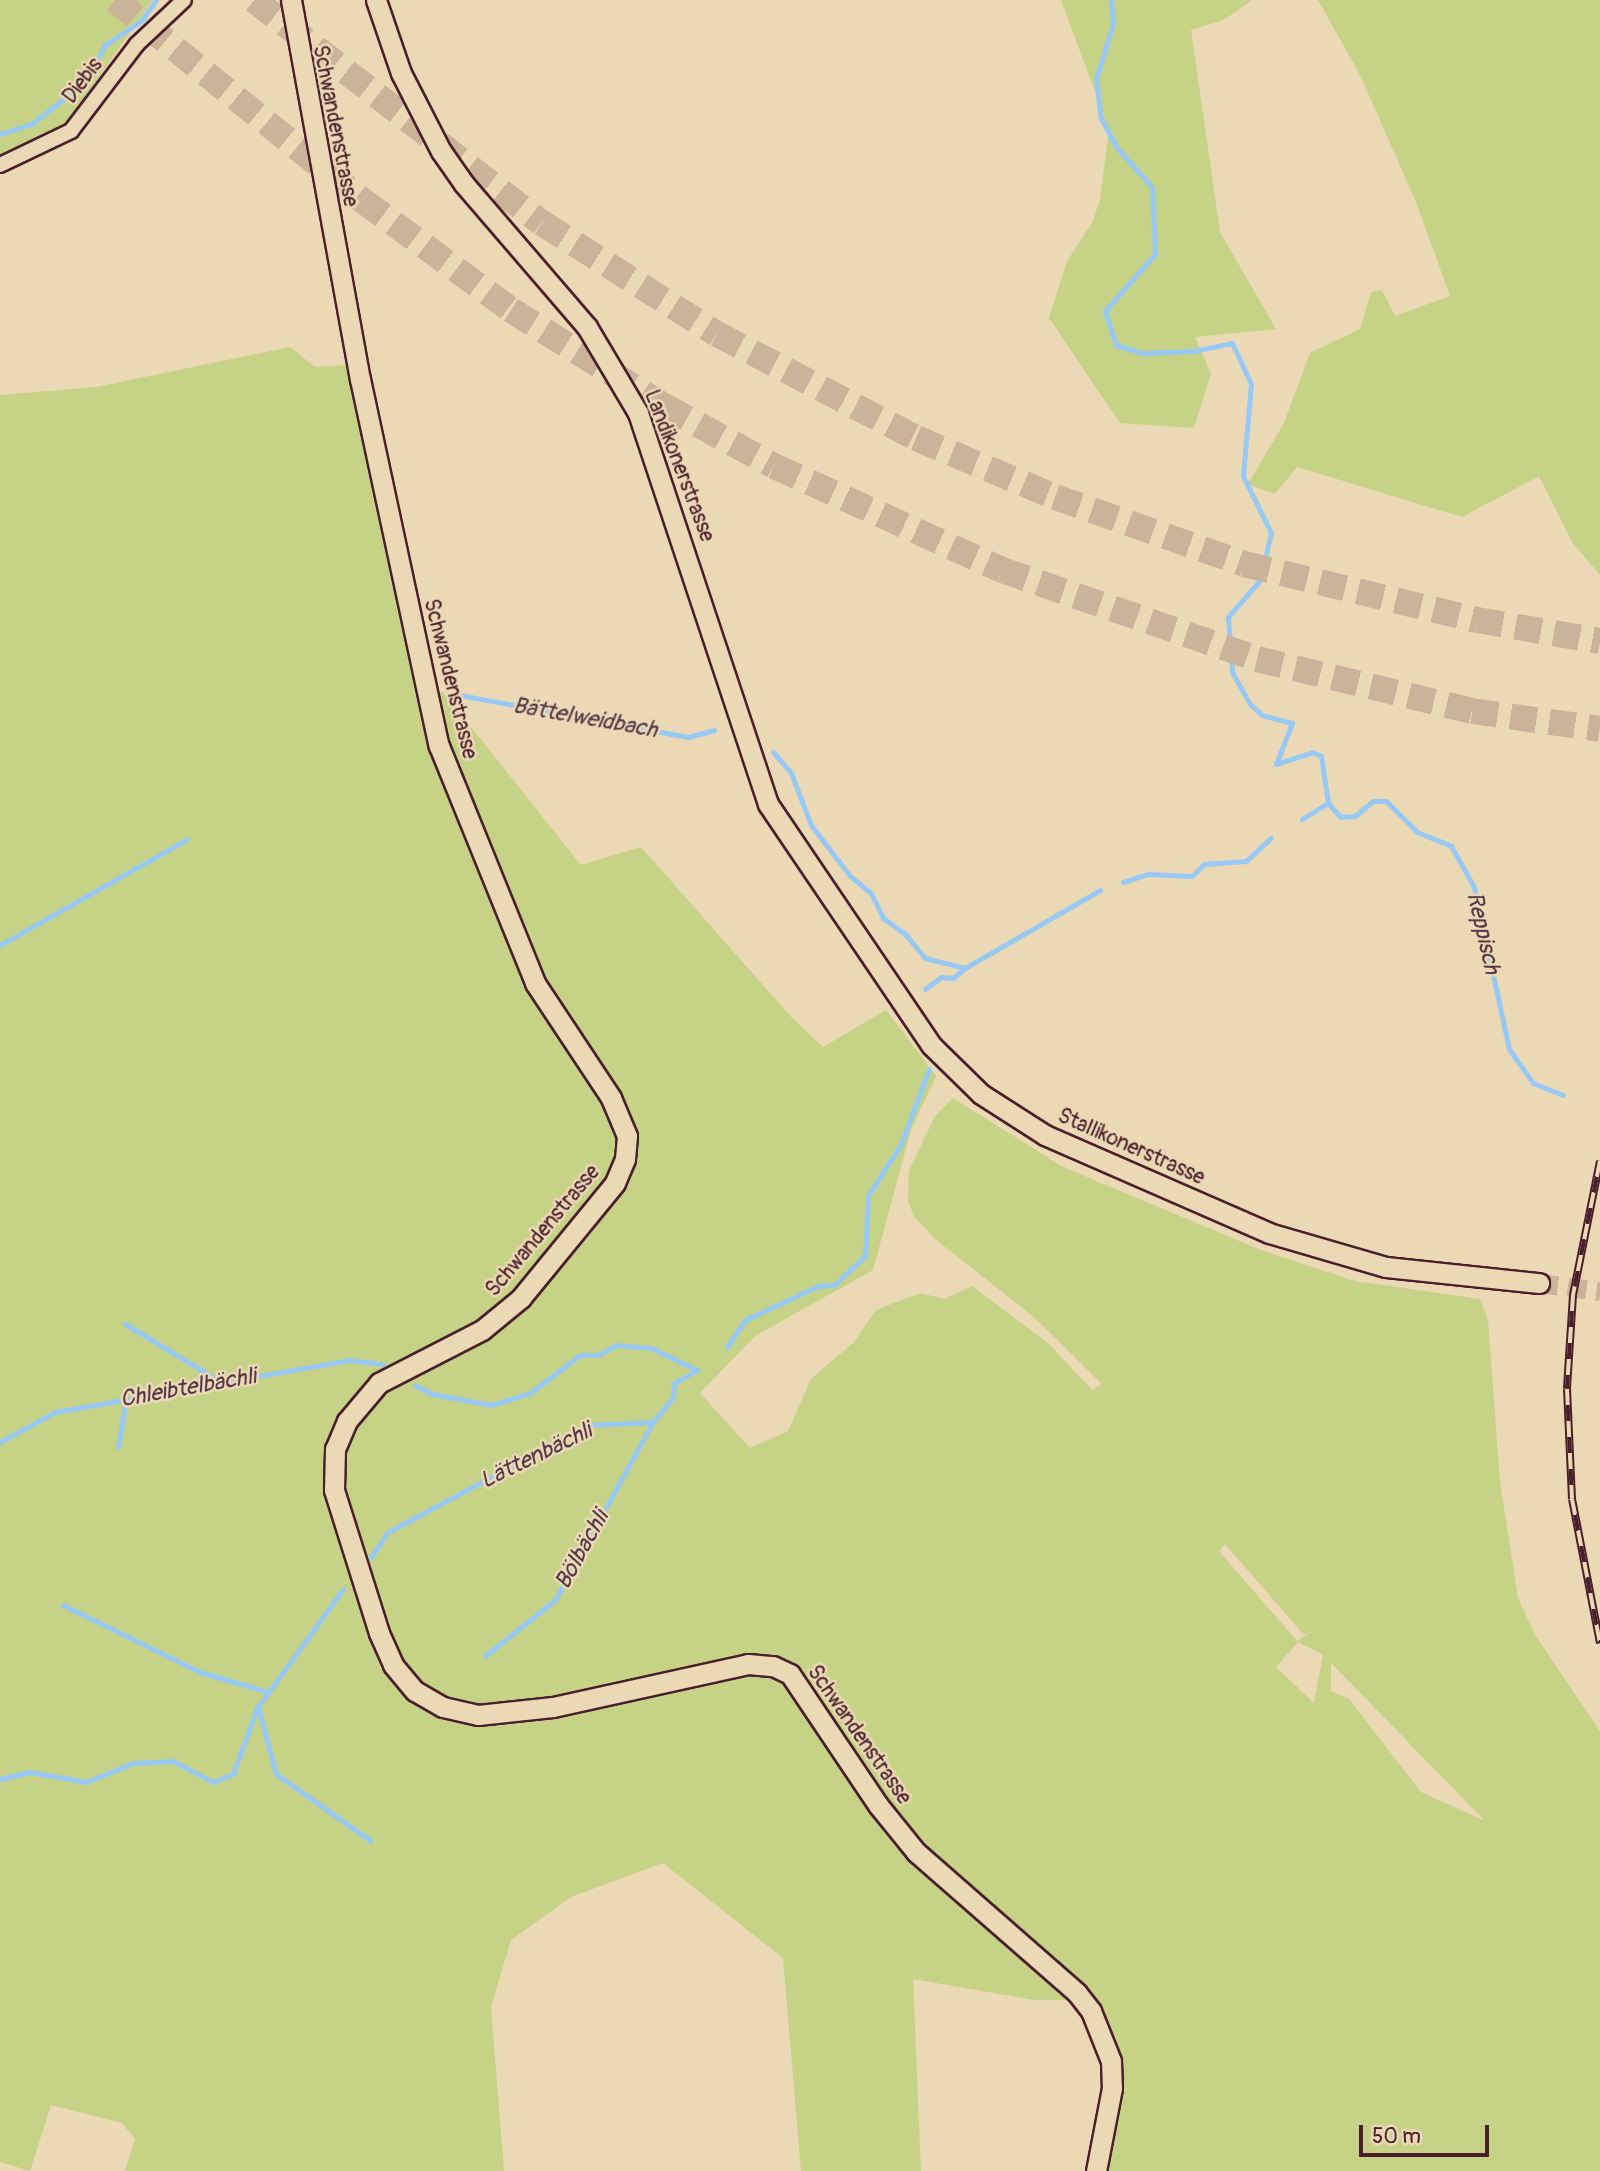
<!DOCTYPE html>
<meta charset="utf-8">
<style>
body{margin:0}
#map{position:relative;width:1600px;height:2171px;overflow:hidden;background:#ebd8b5;font-family:Pangolin,sans-serif}
div>[style]{position:absolute}
.green>*{inset:0;background:#c6d286}
.stream>*{height:5px;margin:-2.5px;padding:0 2.5px;transform-origin:2.5px;border-radius:2.5px;background:#98c9f4}
.secondary-tunnel>*{height:19px;margin-top:-9.5px;transform-origin:0;background:repeating-linear-gradient(90deg,#cbb399 0 19px,transparent 0 29px)}
.highway-tunnel>*{height:26px;margin-top:-13px;transform-origin:0;background:repeating-linear-gradient(90deg,#cbb399 0 26px,transparent 0 39px)}
.roads{filter:drop-shadow(2px 0 #4a1f2b) drop-shadow(-2px 0 #4a1f2b) drop-shadow(0 2px #4a1f2b) drop-shadow(0 -2px #4a1f2b)}
.street>*{height:14px;margin:-7px;padding:0 7px;transform-origin:7px;border-radius:7px;background:#ebd8b5}
.secondary>*{height:19px;margin:-9.5px;padding:0 9.5px;transform-origin:9.5px;border-radius:9.5px;background:#ebd8b5}
.rail>*{height:8px;margin-top:-4px;transform-origin:0;background:repeating-linear-gradient(90deg,#ebd8b5 0 16px,#4a1f2b 0 32px);box-sizing:border-box;border-block:2px solid #4a1f2b}
span{translate:-50% -50%;white-space:nowrap;text-align:center;line-height:1.15;-webkit-text-stroke:5px #ebd8b5;paint-order:stroke}
.street-label{font-size:21px;color:#4a1f2b}
.water-label{font-size:23px;color:#563849;font-style:italic}
.scale{position:absolute;left:1359px;top:2125px;width:130px;height:32px;box-sizing:border-box;border:4px solid #4a1f2b;border-top:0;padding-left:9px;font-size:21px;line-height:24px;white-space:nowrap;color:#4a1f2b;-webkit-text-stroke:5px #ebd8b5;paint-order:stroke}
</style>
<div id="map">
<div class="green">
<div style="clip-path:polygon(0 0,153px 0,58px 135px,0 158px)"></div>
<div style="clip-path:polygon(1061px 0,1252px 0,1224px 20px,1191px 30px,1220px 232px,1276px 329px,1195px 337px,1211px 374px,1194px 428px,1120px 423px,1049px 318px,1067px 261px,1092px 223px,1100px 200px,1109px 129px)"></div>
<div style="clip-path:polygon(1318px 0,1600px 0,1600px 575px,1572px 542px,1539px 476px,1462px 517px,1297px 467px,1275px 494px,1248px 484px,1284px 423px,1310px 353px,1360px 329px,1371px 292px,1382px 290px,1395px 316px,1450px 296px,1416px 202px,1360px 75px)"></div>
<div style="clip-path:polygon(evenodd,290px 347px,315px 367px,349px 365px,420px 696px,443px 692px,581px 865px,641px 847px,792px 1018px,823px 1047px,886px 1010px,936px 1076px,911px 1130px,873px 1270px,755px 1336px,700px 1393px,750px 1448px,788px 1431px,811px 1379px,853px 1343px,876px 1310px,920px 1293px,945px 1299px,972px 1286px,1048px 1343px,1092px 1390px,1102px 1384px,1034px 1317px,935px 1239px,914px 1216px,908px 1201px,909px 1171px,935px 1116px,953px 1098px,1063px 1167px,1261px 1250px,1355px 1281px,1480px 1299px,1488px 1320px,1500px 1482px,1518px 1598px,1535px 1635px,1600px 1731px,1600px 2171px,1105px 2171px,1120px 2073px,1116px 2040px,1094px 2000px,1034px 2000px,913px 1979px,921px 2171px,801px 2171px,783px 1958px,663px 1863px,571px 1897px,511px 1940px,491px 2007px,504px 2171px,125px 2171px,135px 2139px,122px 2123px,51px 2105px,30px 2171px,0 2162px,0 395px,96px 387px,290px 347px,1225px 1544px,1304px 1635px,1311px 1632px,1297px 1641px,1219px 1551px,1225px 1544px,290px 347px,1298px 1642px,1323px 1655px,1314px 1703px,1276px 1667px,1298px 1642px,290px 347px,1331px 1663px,1483px 1819px,1483px 1820px,1421px 1792px,1349px 1699px,1331px 1691px,1331px 1663px)"></div>
</div>
<div class="stream">
<div style="left:1111px;top:0;width:24px;rotate:85deg"></div>
<div style="left:1113px;top:24px;width:58px;rotate:107.2deg"></div>
<div style="left:1096px;top:79px;width:39px;rotate:83deg"></div>
<div style="left:1101px;top:118px;width:34px;rotate:62deg"></div>
<div style="left:1117px;top:148px;width:52px;rotate:48.1deg"></div>
<div style="left:1152px;top:187px;width:67px;rotate:87.4deg"></div>
<div style="left:1155px;top:254px;width:76px;rotate:131.3deg"></div>
<div style="left:1105px;top:311px;width:36px;rotate:72deg"></div>
<div style="left:1116px;top:345px;width:27px;rotate:17deg"></div>
<div style="left:1142px;top:353px;width:52px;rotate:-2.2deg"></div>
<div style="left:1194px;top:351px;width:39px;rotate:-12deg"></div>
<div style="left:1232px;top:343px;width:45px;rotate:65.1deg"></div>
<div style="left:1251px;top:384px;width:92px;rotate:95deg"></div>
<div style="left:1243px;top:476px;width:64px;rotate:63.8deg"></div>
<div style="left:1271px;top:533px;width:48px;rotate:103.2deg"></div>
<div style="left:1260px;top:580px;width:49px;rotate:130.9deg"></div>
<div style="left:1228px;top:617px;width:55px;rotate:85.8deg"></div>
<div style="left:1232px;top:672px;width:35px;rotate:61deg"></div>
<div style="left:1249px;top:703px;width:18px;rotate:43deg"></div>
<div style="left:1262px;top:715px;width:31px;rotate:15deg"></div>
<div style="left:1292px;top:723px;width:44px;rotate:111.3deg"></div>
<div style="left:1276px;top:764px;width:38px;rotate:-18deg"></div>
<div style="left:1312px;top:752px;width:10px;rotate:24deg"></div>
<div style="left:1321px;top:756px;width:48px;rotate:81.5deg"></div>
<div style="left:1328px;top:803px;width:18px;rotate:49deg"></div>
<div style="left:1340px;top:817px;width:15px;rotate:-4deg"></div>
<div style="left:1355px;top:816px;width:23px;rotate:-40deg"></div>
<div style="left:1373px;top:801px;width:13px"></div>
<div style="left:1386px;top:801px;width:44px;rotate:45deg"></div>
<div style="left:1417px;top:832px;width:37px;rotate:22deg"></div>
<div style="left:1451px;top:846px;width:47px;rotate:60.7deg"></div>
<div style="left:1474px;top:887px;width:166px;rotate:77.8deg"></div>
<div style="left:1509px;top:1049px;width:42px;rotate:54.8deg"></div>
<div style="left:1533px;top:1083px;width:32px;rotate:22deg"></div>
<div style="left:0;top:134px;width:35px;rotate:-18deg"></div>
<div style="left:33px;top:123px;width:68px;rotate:-38.4deg"></div>
<div style="left:86px;top:81px;width:41px;rotate:-62.2deg"></div>
<div style="left:105px;top:45px;width:45px;rotate:-34deg"></div>
<div style="left:142px;top:20px;width:24px;rotate:-55deg"></div>
<div style="left:454px;top:694px;width:238px;rotate:10.4deg"></div>
<div style="left:688px;top:737px;width:27px;rotate:-15deg"></div>
<div style="left:773px;top:752px;width:28px;rotate:49deg"></div>
<div style="left:791px;top:773px;width:56px;rotate:69deg"></div>
<div style="left:811px;top:825px;width:64px;rotate:52.6deg"></div>
<div style="left:850px;top:876px;width:27px;rotate:39deg"></div>
<div style="left:871px;top:893px;width:28px;rotate:64deg"></div>
<div style="left:883px;top:918px;width:27px;rotate:36deg"></div>
<div style="left:905px;top:934px;width:31px;rotate:50deg"></div>
<div style="left:925px;top:958px;width:41px;rotate:14deg"></div>
<div style="left:965px;top:968px;width:156px;rotate:-30deg"></div>
<div style="left:1302px;top:819px;width:31px;rotate:-32deg"></div>
<div style="left:1123px;top:882px;width:26px;rotate:-18deg"></div>
<div style="left:1148px;top:874px;width:44px;rotate:2.6deg"></div>
<div style="left:1192px;top:876px;width:17px;rotate:-45deg"></div>
<div style="left:1204px;top:864px;width:42px;rotate:-4.1deg"></div>
<div style="left:1246px;top:861px;width:34px;rotate:-43deg"></div>
<div style="left:0;top:945px;width:215px;rotate:-29.5deg"></div>
<div style="left:925px;top:989px;width:20px;rotate:-37deg"></div>
<div style="left:941px;top:977px;width:12px;rotate:5deg"></div>
<div style="left:953px;top:978px;width:16px;rotate:-40deg"></div>
<div style="left:125px;top:1324px;width:112px;rotate:31.1deg"></div>
<div style="left:727px;top:1347px;width:32px;rotate:-56deg"></div>
<div style="left:745px;top:1320px;width:81px;rotate:-25deg"></div>
<div style="left:818px;top:1286px;width:16px;rotate:-4deg"></div>
<div style="left:834px;top:1285px;width:42px;rotate:-43.1deg"></div>
<div style="left:865px;top:1256px;width:60px;rotate:-87.1deg"></div>
<div style="left:868px;top:1196px;width:62px;rotate:-57.6deg"></div>
<div style="left:901px;top:1144px;width:80px;rotate:-69.5deg"></div>
<div style="left:415px;top:1385px;width:19px;rotate:28deg"></div>
<div style="left:432px;top:1394px;width:60px;rotate:10.6deg"></div>
<div style="left:491px;top:1405px;width:41px;rotate:-17.1deg"></div>
<div style="left:530px;top:1393px;width:63px;rotate:-37.2deg"></div>
<div style="left:580px;top:1355px;width:18px"></div>
<div style="left:598px;top:1355px;width:21px;rotate:-28deg"></div>
<div style="left:617px;top:1345px;width:34px;rotate:5deg"></div>
<div style="left:651px;top:1348px;width:51px;rotate:25.6deg"></div>
<div style="left:0;top:1442px;width:63px;rotate:-28.6deg"></div>
<div style="left:55px;top:1412px;width:299px;rotate:-10deg"></div>
<div style="left:349px;top:1360px;width:34px;rotate:7deg"></div>
<div style="left:118px;top:1447px;width:49px;rotate:-80.5deg"></div>
<div style="left:371px;top:1557px;width:30px;rotate:-56deg"></div>
<div style="left:388px;top:1532px;width:227px;rotate:-28.1deg"></div>
<div style="left:588px;top:1425px;width:65px;rotate:-2.6deg"></div>
<div style="left:653px;top:1422px;width:32px;rotate:-51deg"></div>
<div style="left:673px;top:1397px;width:14px;rotate:-86deg"></div>
<div style="left:674px;top:1383px;width:26px;rotate:-29deg"></div>
<div style="left:343px;top:1589px;width:145px;rotate:125.8deg"></div>
<div style="left:258px;top:1707px;width:69px;rotate:75deg"></div>
<div style="left:276px;top:1774px;width:116px;rotate:35.2deg"></div>
<div style="left:63px;top:1605px;width:153px;rotate:26.1deg"></div>
<div style="left:200px;top:1672px;width:71px;rotate:16.4deg"></div>
<div style="left:485px;top:1656px;width:90px;rotate:-38.7deg"></div>
<div style="left:555px;top:1600px;width:203px;rotate:-61.2deg"></div>
<div style="left:0;top:1779px;width:31px;rotate:-13deg"></div>
<div style="left:30px;top:1772px;width:57px;rotate:10.1deg"></div>
<div style="left:86px;top:1782px;width:51px;rotate:-22deg"></div>
<div style="left:133px;top:1763px;width:40px;rotate:-2.9deg"></div>
<div style="left:173px;top:1761px;width:45px;rotate:27.7deg"></div>
<div style="left:213px;top:1782px;width:22px;rotate:-22deg"></div>
<div style="left:233px;top:1774px;width:70px;rotate:-70deg"></div>
</div>
<div class="secondary-tunnel">
<div style="left:1539px;top:1283px;width:62px;rotate:7.5deg"></div>
</div>
<div class="highway-tunnel">
<div style="left:115px;top:0;width:318px;rotate:39deg"></div>
<div style="left:362px;top:200px;width:185px;rotate:36.4deg"></div>
<div style="left:511px;top:310px;width:181px;rotate:32.1deg"></div>
<div style="left:664px;top:406px;width:125px;rotate:28.6deg"></div>
<div style="left:774px;top:466px;width:251px;rotate:24.5deg"></div>
<div style="left:1002px;top:570px;width:270px;rotate:19.2deg"></div>
<div style="left:1257px;top:659px;width:221px;rotate:13.6deg"></div>
<div style="left:1472px;top:711px;width:129px;rotate:8deg"></div>
<div style="left:254px;top:0;width:364px;rotate:37.8deg"></div>
<div style="left:542px;top:223px;width:207px;rotate:32.4deg"></div>
<div style="left:717px;top:334px;width:225px;rotate:27.6deg"></div>
<div style="left:916px;top:438px;width:151px;rotate:23deg"></div>
<div style="left:1055px;top:497px;width:201px;rotate:19.5deg"></div>
<div style="left:1244px;top:564px;width:240px;rotate:13.5deg"></div>
<div style="left:1477px;top:620px;width:125px;rotate:9.7deg"></div>
</div>
<div class="roads">
<div class="street">
<div style="left:0;top:165px;width:79px;rotate:-25.6deg"></div>
<div style="left:71px;top:131px;width:109px;rotate:-52.8deg"></div>
<div style="left:137px;top:44px;width:64px;rotate:-43.1deg"></div>
</div>
<div class="secondary">
<div style="left:291px;top:0;width:385px;rotate:79.7deg"></div>
<div style="left:360px;top:379px;width:375px;rotate:77.9deg"></div>
<div style="left:439px;top:746px;width:256px;rotate:67.9deg"></div>
<div style="left:535px;top:983px;width:138px;rotate:56.5deg"></div>
<div style="left:611px;top:1098px;width:41px;rotate:67.2deg"></div>
<div style="left:627px;top:1136px;width:23px;rotate:95deg"></div>
<div style="left:625px;top:1159px;width:26px;rotate:113deg"></div>
<div style="left:615px;top:1183px;width:149px;rotate:129.3deg"></div>
<div style="left:521px;top:1298px;width:50px;rotate:140.6deg"></div>
<div style="left:482px;top:1330px;width:116px;rotate:152.8deg"></div>
<div style="left:379px;top:1383px;width:50px;rotate:130.1deg"></div>
<div style="left:347px;top:1421px;width:30px;rotate:113deg"></div>
<div style="left:335px;top:1449px;width:41px;rotate:91.4deg"></div>
<div style="left:334px;top:1490px;width:150px;rotate:72.5deg"></div>
<div style="left:379px;top:1633px;width:35px;rotate:66deg"></div>
<div style="left:393px;top:1665px;width:34px;rotate:50deg"></div>
<div style="left:415px;top:1691px;width:32px;rotate:30deg"></div>
<div style="left:443px;top:1707px;width:36px;rotate:13deg"></div>
<div style="left:478px;top:1715px;width:75px;rotate:-6.1deg"></div>
<div style="left:553px;top:1707px;width:200px;rotate:-12.4deg"></div>
<div style="left:748px;top:1664px;width:25px;rotate:5deg"></div>
<div style="left:773px;top:1666px;width:19px;rotate:25deg"></div>
<div style="left:790px;top:1674px;width:158px;rotate:56.1deg"></div>
<div style="left:878px;top:1805px;width:60px;rotate:51deg"></div>
<div style="left:916px;top:1852px;width:214px;rotate:41.2deg"></div>
<div style="left:1077px;top:1993px;width:23px;rotate:52deg"></div>
<div style="left:1091px;top:2011px;width:54px;rotate:68.2deg"></div>
<div style="left:1111px;top:2061px;width:27px;rotate:88deg"></div>
<div style="left:1112px;top:2088px;width:85px;rotate:100.9deg"></div>
<div style="left:376px;top:0;width:77px;rotate:71.1deg"></div>
<div style="left:401px;top:73px;width:88px;rotate:62.9deg"></div>
<div style="left:441px;top:151px;width:40px;rotate:55.1deg"></div>
<div style="left:464px;top:184px;width:189px;rotate:49.3deg"></div>
<div style="left:587px;top:327px;width:100px;rotate:59.3deg"></div>
<div style="left:638px;top:413px;width:412px;rotate:71.6deg"></div>
<div style="left:768px;top:804px;width:291px;rotate:55.9deg"></div>
<div style="left:931px;top:1045px;width:70px;rotate:44.4deg"></div>
<div style="left:981px;top:1094px;width:76px;rotate:32.6deg"></div>
<div style="left:1045px;top:1135px;width:244px;rotate:23.6deg"></div>
<div style="left:1269px;top:1233px;width:122px;rotate:16.2deg"></div>
<div style="left:1386px;top:1267px;width:154px;rotate:6deg"></div>
</div>
</div>
<div class="rail">
<div style="left:1600px;top:1161px;width:137px;rotate:101.4deg"></div>
<div style="left:1573px;top:1295px;width:94px;rotate:93.7deg"></div>
<div style="left:1567px;top:1389px;width:110px;rotate:87.4deg"></div>
<div style="left:1572px;top:1499px;width:147px;rotate:79deg"></div>
</div>
<div class="street-label">
<span style="left:83px;top:81px;rotate:-53deg">Diebis</span>
<span style="left:335px;top:126px;rotate:79deg">Schwandenstrasse</span>
<span style="left:679px;top:466px;rotate:69deg">Landikonerstrasse</span>
<span style="left:450px;top:679px;rotate:76deg">Schwandenstrasse</span>
<span style="left:1131px;top:1147px;rotate:24deg">Stallikonerstrasse</span>
<span style="left:543px;top:1231px;rotate:-50deg">Schwandenstrasse</span>
<span style="left:859px;top:1735px;rotate:55deg">Schwandenstrasse</span>
</div>
<div class="water-label">
<span style="left:585px;top:718px;rotate:10deg">Bättelweidbach</span>
<span style="left:1483px;top:933px;rotate:77deg">Reppisch</span>
<span style="left:188px;top:1388px;rotate:-10deg">Chleibtelbächli</span>
<span style="left:536px;top:1456px;rotate:-26deg">Lättenbächli</span>
<span style="left:582px;top:1550px;rotate:-61deg">Bölbächli</span>
</div>
<div class="scale">50 m</div>
</div>
